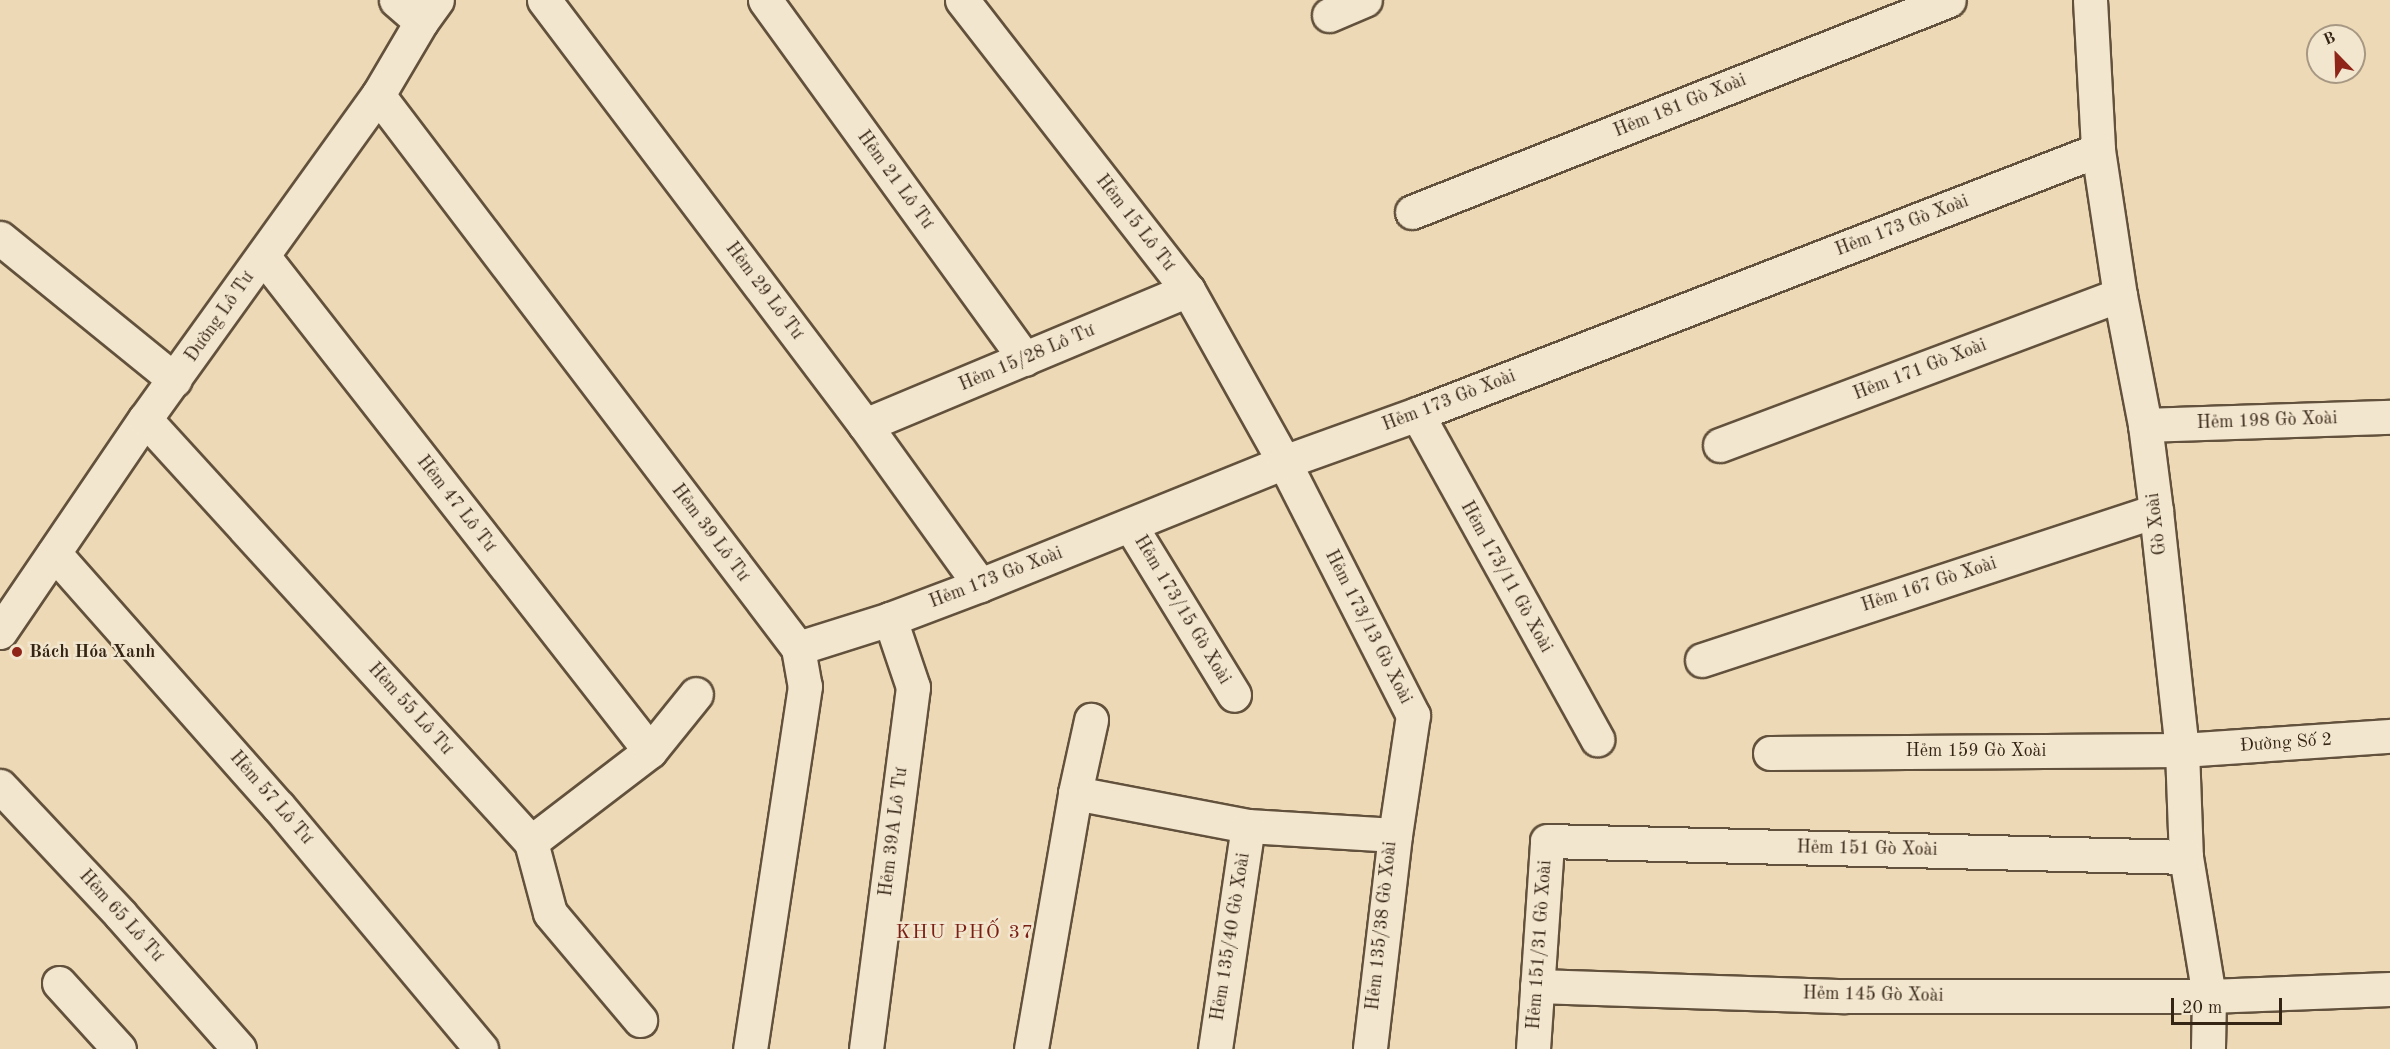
<!DOCTYPE html>
<meta charset="utf-8">
<style>
body{margin:0}
#map{position:relative;width:2390px;height:1049px;overflow:hidden;background:#edd9b5;font-family:"Old Standard TT",serif}
div>[style]{position:absolute}
.roads{filter:drop-shadow(2px 0 #62513c) drop-shadow(-2px 0 #62513c) drop-shadow(0 2px #62513c) drop-shadow(0 -2px #62513c)}
.minor>*{height:33px;margin:-16.5px;padding:0 16.5px;transform-origin:16.5px;border-radius:16.5px;background:#f3e6cf}
.dots>*{width:16px;height:16px;translate:-50% -50%;box-sizing:border-box;border:3px solid #f3e6cf;border-radius:50%}
span{translate:-50% -50%;white-space:nowrap;text-align:center;line-height:1.15;-webkit-text-stroke:5px #f3e6cf;paint-order:stroke}
.street-label{font-size:18px;color:#342414}
.poi-label{font-size:18px;color:#342414;font-weight:700}
.left{translate:0 -50%;text-align:left}
.neighbourhood-label{font-size:20px;color:#7a1f14;letter-spacing:1.5px}
.north{position:absolute;left:2306px;top:24px;width:60px;height:60px;box-sizing:border-box;background:#f3e6cf;border:2px solid #a79884;border-radius:50%;rotate:337deg;font-size:16px;font-weight:700;line-height:24px;text-align:center;color:#342414}
.north::after{content:'';display:block;margin:auto;width:21px;height:27px;background:#8f2418;clip-path:polygon(50% 0,100% 100%,50% 72%,0 100%)}
.scale{position:absolute;left:2171px;top:998px;width:111px;height:27px;box-sizing:border-box;border:3px solid #342414;border-top:0;padding-left:8px;font-size:18px;line-height:21px;white-space:nowrap;color:#342414;-webkit-text-stroke:4px #f3e6cf;paint-order:stroke}
</style>
<div id="map">
<div class="roads">
<div class="minor">
<div style="left:396px;top:0;width:33px;rotate:41deg"></div>
<div style="left:544px;top:0;width:533px;rotate:52.94deg"></div>
<div style="left:865px;top:425px;width:197px;rotate:54.3deg"></div>
<div style="left:765px;top:0;width:443px;rotate:54.1deg"></div>
<div style="left:962px;top:0;width:368px;rotate:52.1deg"></div>
<div style="left:1188px;top:290px;width:197px;rotate:60.8deg"></div>
<div style="left:1284px;top:462px;width:284px;rotate:63deg"></div>
<div style="left:1413px;top:715px;width:121px;rotate:98.5deg"></div>
<div style="left:1395px;top:835px;width:215px;rotate:96.7deg"></div>
<div style="left:2090px;top:0;width:150px;rotate:86.9deg"></div>
<div style="left:2098px;top:150px;width:147px;rotate:81.4deg"></div>
<div style="left:2120px;top:295px;width:132px;rotate:79.1deg"></div>
<div style="left:2145px;top:425px;width:87px;rotate:82.7deg"></div>
<div style="left:2156px;top:511px;width:240px;rotate:83.8deg"></div>
<div style="left:2182px;top:750px;width:107px;rotate:87.9deg"></div>
<div style="left:2186px;top:857px;width:141px;rotate:80.6deg"></div>
<div style="left:2209px;top:996px;width:53px;rotate:91.1deg"></div>
<div style="left:1329px;top:15px;width:39px;rotate:-23deg"></div>
<div style="left:378px;top:95px;width:694px;rotate:52.78deg"></div>
<div style="left:798px;top:648px;width:39px;rotate:80deg"></div>
<div style="left:805px;top:686px;width:367px;rotate:98.6deg"></div>
<div style="left:1412px;top:212px;width:577px;rotate:-21.54deg"></div>
<div style="left:0;top:238px;width:225px;rotate:39.1deg"></div>
<div style="left:263px;top:256px;width:628px;rotate:51.98deg"></div>
<div style="left:1417px;top:414px;width:372px;rotate:61deg"></div>
<div style="left:145px;top:419px;width:573px;rotate:47.62deg"></div>
<div style="left:531px;top:842px;width:73px;rotate:75deg"></div>
<div style="left:550px;top:913px;width:140px;rotate:49.9deg"></div>
<div style="left:865px;top:425px;width:350px;rotate:-22.7deg"></div>
<div style="left:2145px;top:425px;width:245px;rotate:-1.9deg"></div>
<div style="left:1720px;top:445px;width:427px;rotate:-20.6deg"></div>
<div style="left:1130px;top:525px;width:199px;rotate:58.5deg"></div>
<div style="left:54px;top:553px;width:339px;rotate:48.5deg"></div>
<div style="left:279px;top:807px;width:315px;rotate:50.1deg"></div>
<div style="left:0;top:632px;width:258px;rotate:-55.8deg"></div>
<div style="left:145px;top:419px;width:399px;rotate:-54.3deg"></div>
<div style="left:378px;top:95px;width:85px;rotate:-59.5deg"></div>
<div style="left:421px;top:22px;width:27px;rotate:-54deg"></div>
<div style="left:798px;top:648px;width:96px;rotate:-17.5deg"></div>
<div style="left:890px;top:619px;width:96px;rotate:-20.7deg"></div>
<div style="left:980px;top:585px;width:328px;rotate:-22deg"></div>
<div style="left:1284px;top:462px;width:141px;rotate:-19.8deg"></div>
<div style="left:1417px;top:414px;width:730px;rotate:-21.19deg"></div>
<div style="left:1702px;top:660px;width:478px;rotate:-18.2deg"></div>
<div style="left:1770px;top:753px;width:412px;rotate:-0.4deg"></div>
<div style="left:2182px;top:750px;width:208px;rotate:-3.9deg"></div>
<div style="left:0;top:786px;width:175px;rotate:46.8deg"></div>
<div style="left:120px;top:914px;width:180px;rotate:48.6deg"></div>
<div style="left:1075px;top:793px;width:176px;rotate:10.8deg"></div>
<div style="left:1248px;top:826px;width:147px;rotate:3.5deg"></div>
<div style="left:531px;top:842px;width:150px;rotate:-37.4deg"></div>
<div style="left:650px;top:751px;width:73px;rotate:-51.1deg"></div>
<div style="left:59px;top:983px;width:89px;rotate:47.7deg"></div>
<div style="left:1537px;top:986px;width:308px;rotate:1.9deg"></div>
<div style="left:1845px;top:996px;width:364px"></div>
<div style="left:2209px;top:996px;width:181px;rotate:-2.2deg"></div>
<div style="left:866px;top:1049px;width:365px;rotate:-82.6deg"></div>
<div style="left:913px;top:687px;width:72px;rotate:-108.7deg"></div>
<div style="left:1031px;top:1049px;width:260px;rotate:-80.2deg"></div>
<div style="left:1075px;top:793px;width:75px;rotate:-77.6deg"></div>
<div style="left:1215px;top:1049px;width:225px;rotate:-81.6deg"></div>
<div style="left:1533px;top:1049px;width:208px;rotate:-86.1deg"></div>
<div style="left:1547px;top:841px;width:639px;rotate:1.43deg"></div>
</div>
</div>
<div class="dots">
<div style="left:17px;top:652px;background:#8f2418"></div>
</div>
<div class="street-label">
<span style="left:1680px;top:106px;rotate:-22deg">Hẻm 181 Gò Xoài</span>
<span style="left:895px;top:180px;rotate:54deg">Hẻm 21 Lô Tư</span>
<span style="left:1135px;top:223px;rotate:52deg">Hẻm 15 Lô Tư</span>
<span style="left:1902px;top:226px;rotate:-21deg">Hẻm 173 Gò Xoài</span>
<span style="left:764px;top:291px;rotate:53deg">Hẻm 29 Lô Tư</span>
<span style="left:220px;top:317px;rotate:-55deg">Đường Lô Tư</span>
<span style="left:1027px;top:358px;rotate:-23deg">Hẻm 15/28 Lô Tư</span>
<span style="left:1920px;top:370px;rotate:-21deg">Hẻm 171 Gò Xoài</span>
<span style="left:1449px;top:401px;rotate:-21deg">Hẻm 173 Gò Xoài</span>
<span style="left:2267px;top:421px;rotate:-2deg">Hẻm 198 Gò Xoài</span>
<span style="left:456px;top:504px;rotate:52deg">Hẻm 47 Lô Tư</span>
<span style="left:2157px;top:524px;rotate:-97deg">Gò Xoài</span>
<span style="left:710px;top:533px;rotate:53deg">Hẻm 39 Lô Tư</span>
<span style="left:1506px;top:577px;rotate:61deg">Hẻm 173/11 Gò Xoài</span>
<span style="left:996px;top:578px;rotate:-21deg">Hẻm 173 Gò Xoài</span>
<span style="left:1929px;top:585px;rotate:-18deg">Hẻm 167 Gò Xoài</span>
<span style="left:1182px;top:610px;rotate:59deg">Hẻm 173/15 Gò Xoài</span>
<span style="left:1368px;top:627px;rotate:63deg">Hẻm 173/13 Gò Xoài</span>
<span style="left:410px;top:709px;rotate:48deg">Hẻm 55 Lô Tư</span>
<span style="left:2286px;top:743px;rotate:-4deg">Đường Số 2</span>
<span style="left:1976px;top:751px">Hẻm 159 Gò Xoài</span>
<span style="left:271px;top:798px;rotate:49deg">Hẻm 57 Lô Tư</span>
<span style="left:894px;top:832px;rotate:-83deg">Hẻm 39A Lô Tư</span>
<span style="left:1867px;top:849px;rotate:1deg">Hẻm 151 Gò Xoài</span>
<span style="left:121px;top:916px;rotate:48deg">Hẻm 65 Lô Tư</span>
<span style="left:1382px;top:926px;rotate:-84deg">Hẻm 135/38 Gò Xoài</span>
<span style="left:1231px;top:937px;rotate:-81deg">Hẻm 135/40 Gò Xoài</span>
<span style="left:1540px;top:945px;rotate:-86deg">Hẻm 151/31 Gò Xoài</span>
<span style="left:1873px;top:995px;rotate:1deg">Hẻm 145 Gò Xoài</span>
</div>
<div class="poi-label">
<span class="left" style="left:29px;top:652px">Bách Hóa Xanh</span>
</div>
<div class="neighbourhood-label">
<span style="left:965px;top:933px">KHU PHỐ 37</span>
</div>
<div class="north">B</div>
<div class="scale">20 m</div>
</div>
